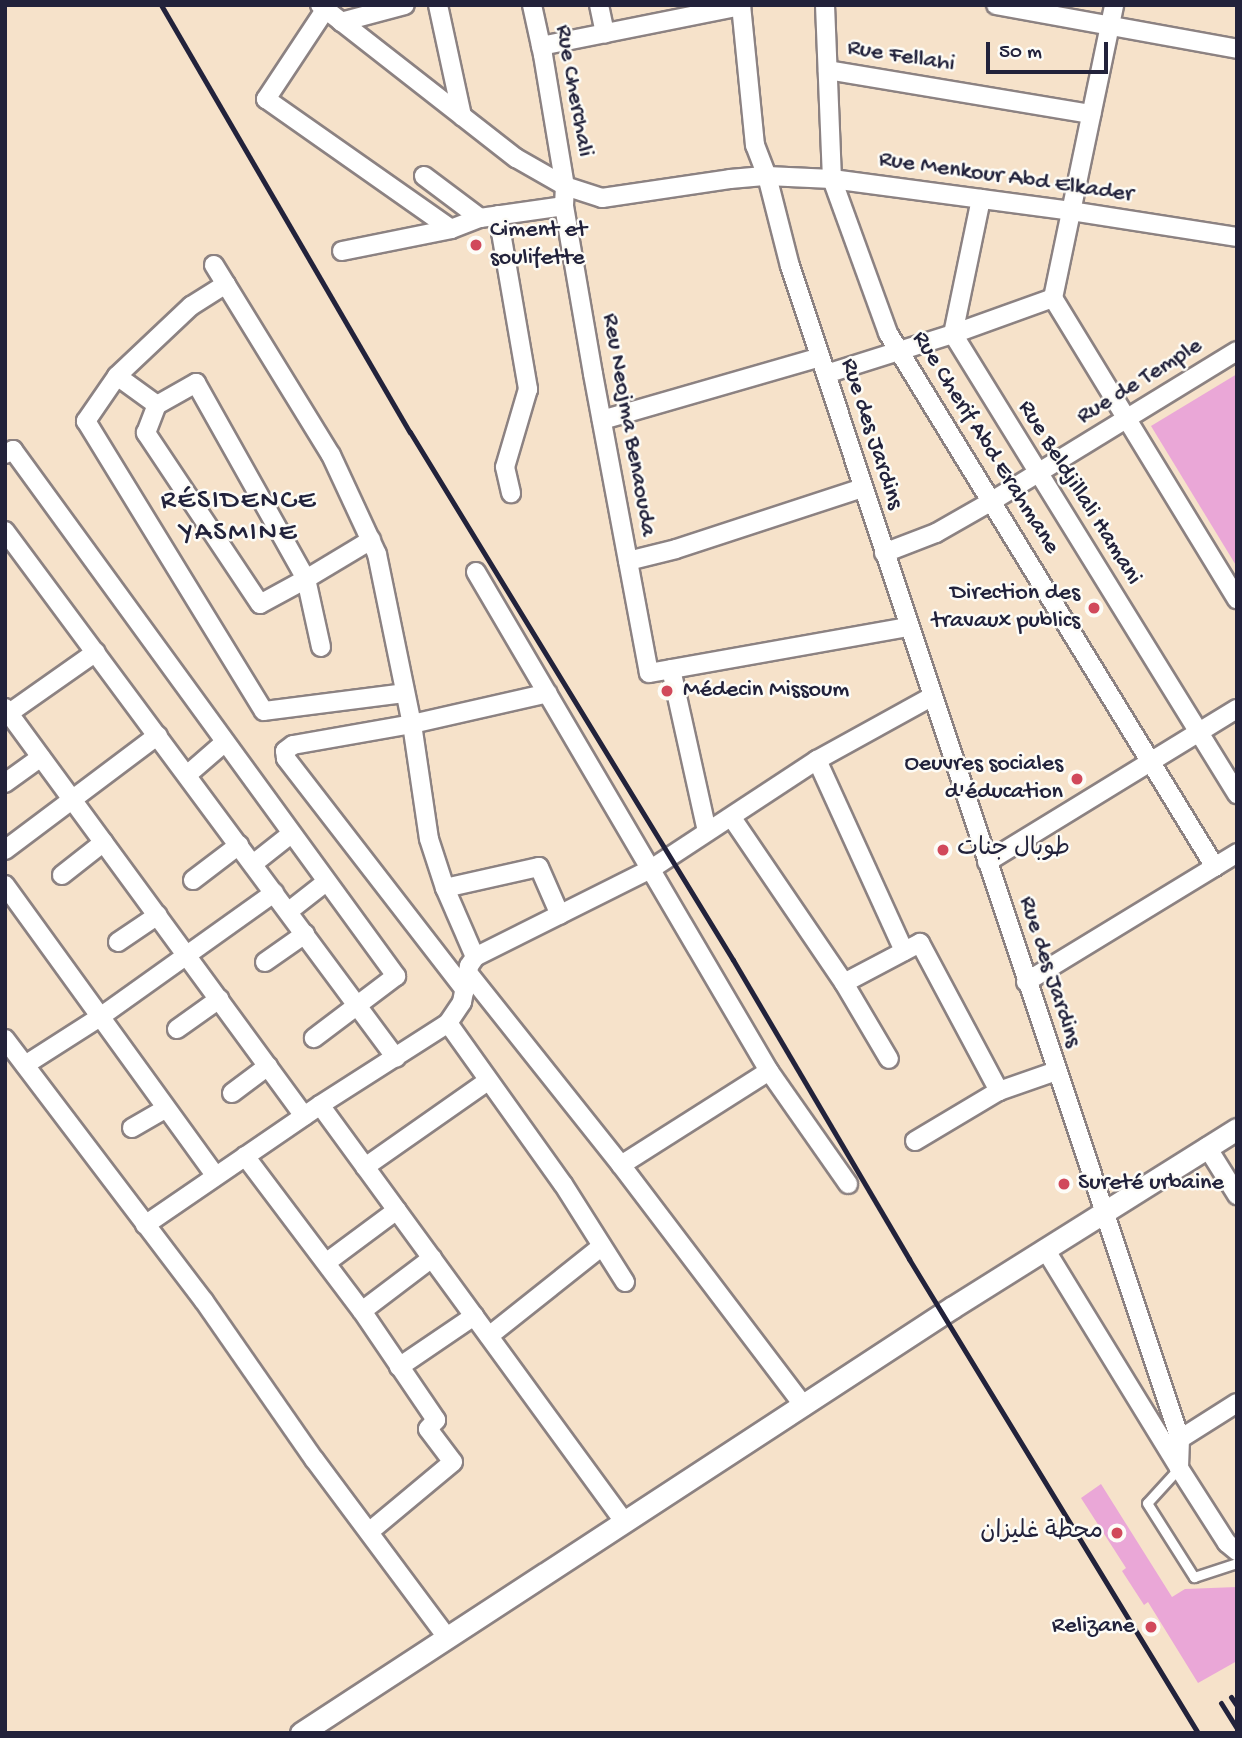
<!DOCTYPE html>
<meta charset="utf-8">
<style>
body{margin:0}
#map{position:relative;width:1242px;height:1738px;overflow:hidden;background:#f6e2ca;font-family:"Gochi Hand","Playpen Sans Arabic",sans-serif}
div>[style]{position:absolute}
.building>*{inset:0;background:#eaa7d7}
.roads{filter:drop-shadow(2px 0 #8c8282) drop-shadow(-2px 0 #8c8282) drop-shadow(0 2px #8c8282) drop-shadow(0 -2px #8c8282)}
.service>*{height:9px;margin:-4.5px;padding:0 4.5px;transform-origin:4.5px;border-radius:4.5px;background:#fff}
.minor>*{height:18px;margin:-9px;padding:0 9px;transform-origin:9px;border-radius:9px;background:#fff}
.tertiary>*{height:21px;margin:-10.5px;padding:0 10.5px;transform-origin:10.5px;border-radius:10.5px;background:#fff}
.rail>*{height:5px;margin:-2.5px;padding:0 2.5px;transform-origin:2.5px;border-radius:2.5px;background:#22223b}
.dots>*{width:19px;height:19px;translate:-50% -50%;box-sizing:border-box;border:4px solid #fdfcf7;border-radius:50%}
span{translate:-50% -50%;white-space:nowrap;text-align:center;line-height:1.15;-webkit-text-stroke:5px #fdfcf7;paint-order:stroke}
.street-label{font-size:24px;color:#22223b}
.poi-label{font-size:24px;color:#22223b}
.left{translate:0 -50%;text-align:left}
.right{translate:-100% -50%;text-align:right}
.quarter-label{font-size:28px;color:#22223b;letter-spacing:2px}
.frame{position:absolute;inset:0;border:7px solid #22223b;pointer-events:none}
.scale{position:absolute;left:986px;top:42px;width:122px;height:32px;box-sizing:border-box;border:4px solid #22223b;border-top:0;padding-left:9px;font-size:21px;line-height:24px;white-space:nowrap;color:#22223b;-webkit-text-stroke:5px #fdfcf7;paint-order:stroke}
</style>
<div id="map">
<div class="building">
<div style="clip-path:polygon(1237px 374px,1237px 567px,1151px 426px)"></div>
<div style="clip-path:polygon(1101px 1484px,1172px 1597px,1185px 1589px,1237px 1587px,1237px 1661px,1198px 1683px,1148px 1602px,1144px 1605px,1122px 1571px,1126px 1568px,1081px 1498px)"></div>
</div>
<div class="roads">
<div class="service">
<div style="left:1179px;top:1468px;width:47px;rotate:132.4deg"></div>
<div style="left:1147px;top:1503px;width:88px;rotate:57.6deg"></div>
<div style="left:1194px;top:1577px;width:45px;rotate:-18deg"></div>
</div>
<div class="minor">
<div style="left:320px;top:5px;width:249px;rotate:38deg"></div>
<div style="left:516px;top:158px;width:56px;rotate:29.7deg"></div>
<div style="left:565px;top:186px;width:39px;rotate:18deg"></div>
<div style="left:602px;top:198px;width:129px;rotate:-8.4deg"></div>
<div style="left:730px;top:179px;width:37px;rotate:-5deg"></div>
<div style="left:767px;top:176px;width:65px;rotate:2.6deg"></div>
<div style="left:832px;top:179px;width:241px;rotate:7.6deg"></div>
<div style="left:1071px;top:211px;width:168px;rotate:8.9deg"></div>
<div style="left:438px;top:5px;width:114px;rotate:77.8deg"></div>
<div style="left:532px;top:5px;width:51px;rotate:77.6deg"></div>
<div style="left:543px;top:55px;width:133px;rotate:80.5deg"></div>
<div style="left:565px;top:186px;width:20px;rotate:93deg"></div>
<div style="left:564px;top:206px;width:170px;rotate:80.2deg"></div>
<div style="left:593px;top:374px;width:304px;rotate:79.4deg"></div>
<div style="left:649px;top:673px;width:263px;rotate:-10.1deg"></div>
<div style="left:599px;top:5px;width:29px;rotate:78deg"></div>
<div style="left:741px;top:5px;width:141px;rotate:84.3deg"></div>
<div style="left:755px;top:145px;width:33px;rotate:69deg"></div>
<div style="left:767px;top:176px;width:93px;rotate:75.7deg"></div>
<div style="left:790px;top:266px;width:1236px;rotate:71.61deg"></div>
<div style="left:1180px;top:1439px;width:29px;rotate:92deg"></div>
<div style="left:825px;top:5px;width:174px;rotate:87.7deg"></div>
<div style="left:832px;top:179px;width:164px;rotate:70deg"></div>
<div style="left:888px;top:333px;width:626px;rotate:58.52deg"></div>
<div style="left:996px;top:5px;width:245px;rotate:10.3deg"></div>
<div style="left:325px;top:10px;width:107px;rotate:123.5deg"></div>
<div style="left:266px;top:99px;width:226px;rotate:35.1deg"></div>
<div style="left:341px;top:22px;width:66px;rotate:-14.9deg"></div>
<div style="left:541px;top:46px;width:204px;rotate:-11.3deg"></div>
<div style="left:828px;top:70px;width:267px;rotate:9.5deg"></div>
<div style="left:424px;top:176px;width:70px;rotate:36.9deg"></div>
<div style="left:981px;top:199px;width:138px;rotate:101.7deg"></div>
<div style="left:953px;top:334px;width:541px;rotate:58.31deg"></div>
<div style="left:498px;top:215px;width:177px;rotate:80.2deg"></div>
<div style="left:528px;top:389px;width:81px;rotate:106.4deg"></div>
<div style="left:505px;top:467px;width:27px;rotate:77deg"></div>
<div style="left:342px;top:251px;width:111px;rotate:-11.4deg"></div>
<div style="left:451px;top:229px;width:31px;rotate:-21deg"></div>
<div style="left:480px;top:218px;width:85px;rotate:-8.1deg"></div>
<div style="left:214px;top:265px;width:223px;rotate:58.4deg"></div>
<div style="left:331px;top:455px;width:109px;rotate:65.1deg"></div>
<div style="left:377px;top:554px;width:174px;rotate:78.4deg"></div>
<div style="left:412px;top:724px;width:116px;rotate:81.6deg"></div>
<div style="left:429px;top:839px;width:52px;rotate:71.9deg"></div>
<div style="left:445px;top:888px;width:75px;rotate:66.5deg"></div>
<div style="left:226px;top:284px;width:41px;rotate:147.8deg"></div>
<div style="left:191px;top:306px;width:102px;rotate:136.6deg"></div>
<div style="left:117px;top:376px;width:55px;rotate:124.6deg"></div>
<div style="left:86px;top:421px;width:340px;rotate:58.5deg"></div>
<div style="left:264px;top:711px;width:142px;rotate:-7.3deg"></div>
<div style="left:1053px;top:298px;width:353px;rotate:58.6deg"></div>
<div style="left:1053px;top:298px;width:299px;rotate:-78.2deg"></div>
<div style="left:826px;top:374px;width:133px;rotate:-17.5deg"></div>
<div style="left:953px;top:334px;width:106px;rotate:-19.8deg"></div>
<div style="left:117px;top:376px;width:49px;rotate:35.9deg"></div>
<div style="left:602px;top:420px;width:227px;rotate:-16.1deg"></div>
<div style="left:5px;top:454px;width:9px;rotate:-27deg"></div>
<div style="left:13px;top:450px;width:651px;rotate:53.94deg"></div>
<div style="left:396px;top:976px;width:103px;rotate:142.9deg"></div>
<div style="left:5px;top:531px;width:656px;rotate:53.43deg"></div>
<div style="left:884px;top:553px;width:56px;rotate:-21deg"></div>
<div style="left:936px;top:533px;width:64px;rotate:-29.7deg"></div>
<div style="left:992px;top:501px;width:287px;rotate:-31.5deg"></div>
<div style="left:628px;top:561px;width:49px;rotate:-14deg"></div>
<div style="left:676px;top:549px;width:197px;rotate:-18.1deg"></div>
<div style="left:476px;top:572px;width:579px;rotate:59.58deg"></div>
<div style="left:769px;top:1071px;width:138px;rotate:55deg"></div>
<div style="left:321px;top:647px;width:70px;rotate:-102.4deg"></div>
<div style="left:306px;top:579px;width:52px;rotate:151.5deg"></div>
<div style="left:260px;top:604px;width:206px;rotate:-123.7deg"></div>
<div style="left:146px;top:433px;width:30px;rotate:-69deg"></div>
<div style="left:157px;top:405px;width:45px;rotate:-29.4deg"></div>
<div style="left:196px;top:383px;width:225px;rotate:60.7deg"></div>
<div style="left:306px;top:579px;width:76px;rotate:-31deg"></div>
<div style="left:671px;top:669px;width:166px;rotate:77.5deg"></div>
<div style="left:5px;top:708px;width:506px;rotate:53.76deg"></div>
<div style="left:5px;top:716px;width:111px;rotate:-35.1deg"></div>
<div style="left:817px;top:760px;width:210px;rotate:65.5deg"></div>
<div style="left:187px;top:775px;width:49px;rotate:-40.9deg"></div>
<div style="left:5px;top:783px;width:44px;rotate:-35.8deg"></div>
<div style="left:732px;top:818px;width:199px;rotate:55.8deg"></div>
<div style="left:844px;top:983px;width:86px;rotate:-27.8deg"></div>
<div style="left:920px;top:943px;width:168px;rotate:61.9deg"></div>
<div style="left:5px;top:850px;width:191px;rotate:-36.9deg"></div>
<div style="left:987px;top:862px;width:293px;rotate:-31.5deg"></div>
<div style="left:253px;top:864px;width:48px;rotate:-38.3deg"></div>
<div style="left:62px;top:875px;width:53px;rotate:-38.2deg"></div>
<div style="left:193px;top:880px;width:58px;rotate:-37.3deg"></div>
<div style="left:5px;top:885px;width:359px;rotate:54.1deg"></div>
<div style="left:445px;top:888px;width:96px;rotate:-12.6deg"></div>
<div style="left:539px;top:867px;width:52px;rotate:66.4deg"></div>
<div style="left:289px;top:911px;width:47px;rotate:-38.1deg"></div>
<div style="left:118px;top:942px;width:48px;rotate:-34deg"></div>
<div style="left:265px;top:962px;width:49px;rotate:-35deg"></div>
<div style="left:469px;top:974px;width:244px;rotate:51.5deg"></div>
<div style="left:621px;top:1165px;width:303px;rotate:52.8deg"></div>
<div style="left:1026px;top:982px;width:247px;rotate:-31.4deg"></div>
<div style="left:844px;top:983px;width:88px;rotate:59.4deg"></div>
<div style="left:465px;top:990px;width:293px;rotate:-127.7deg"></div>
<div style="left:286px;top:758px;width:7px;rotate:-98deg"></div>
<div style="left:285px;top:751px;width:10px;rotate:-37deg"></div>
<div style="left:293px;top:745px;width:121px;rotate:-10deg"></div>
<div style="left:412px;top:724px;width:139px;rotate:-12.8deg"></div>
<div style="left:448px;top:1023px;width:198px;rotate:54.5deg"></div>
<div style="left:563px;top:1184px;width:116px;rotate:57.7deg"></div>
<div style="left:177px;top:1029px;width:52px;rotate:-35.5deg"></div>
<div style="left:5px;top:1039px;width:329px;rotate:52.8deg"></div>
<div style="left:204px;top:1301px;width:193px;rotate:55.2deg"></div>
<div style="left:314px;top:1459px;width:221px;rotate:53.3deg"></div>
<div style="left:25px;top:1065px;width:89px;rotate:-32.6deg"></div>
<div style="left:100px;top:1017px;width:214px;rotate:-35.5deg"></div>
<div style="left:232px;top:1093px;width:45px;rotate:-36.9deg"></div>
<div style="left:320px;top:1105px;width:514px;rotate:53.87deg"></div>
<div style="left:132px;top:1128px;width:39px;rotate:-30deg"></div>
<div style="left:915px;top:1141px;width:98px;rotate:-30.8deg"></div>
<div style="left:999px;top:1091px;width:60px;rotate:-19.3deg"></div>
<div style="left:1207px;top:1147px;width:57px;rotate:58deg"></div>
<div style="left:245px;top:1156px;width:194px;rotate:53deg"></div>
<div style="left:362px;top:1311px;width:132px;rotate:55.8deg"></div>
<div style="left:436px;top:1420px;width:12px;rotate:132deg"></div>
<div style="left:428px;top:1429px;width:41px;rotate:52.9deg"></div>
<div style="left:453px;top:1462px;width:109px;rotate:140.2deg"></div>
<div style="left:621px;top:1165px;width:175px;rotate:-32.4deg"></div>
<div style="left:365px;top:1167px;width:150px;rotate:-35deg"></div>
<div style="left:145px;top:1225px;width:212px;rotate:-34.4deg"></div>
<div style="left:320px;top:1105px;width:152px;rotate:-32.6deg"></div>
<div style="left:448px;top:1023px;width:25px;rotate:-56deg"></div>
<div style="left:462px;top:1002px;width:37px;rotate:-79deg"></div>
<div style="left:469px;top:966px;width:11px;rotate:-56deg"></div>
<div style="left:475px;top:957px;width:197px;rotate:-26.6deg"></div>
<div style="left:651px;top:869px;width:199px;rotate:-33.3deg"></div>
<div style="left:817px;top:760px;width:130px;rotate:-28.9deg"></div>
<div style="left:1045px;top:1249px;width:257px;rotate:58.5deg"></div>
<div style="left:1179px;top:1468px;width:89px;rotate:57.4deg"></div>
<div style="left:1227px;top:1543px;width:13px;rotate:39deg"></div>
<div style="left:327px;top:1262px;width:87px;rotate:-36.6deg"></div>
<div style="left:362px;top:1311px;width:88px;rotate:-37.1deg"></div>
<div style="left:489px;top:1336px;width:144px;rotate:-38.5deg"></div>
<div style="left:399px;top:1367px;width:91px;rotate:-34.2deg"></div>
<div style="left:1180px;top:1439px;width:67px;rotate:-32.3deg"></div>
</div>
<div class="tertiary">
<div style="left:301px;top:1733px;width:779px;rotate:-33.16deg"></div>
<div style="left:953px;top:1307px;width:335px;rotate:-32.1deg"></div>
</div>
</div>
<div class="rail">
<div style="left:161px;top:5px;width:494px;rotate:59.8deg"></div>
<div style="left:410px;top:432px;width:619px;rotate:58.54deg"></div>
<div style="left:733px;top:960px;width:347px;rotate:59.5deg"></div>
<div style="left:909px;top:1259px;width:555px;rotate:58.63deg"></div>
<div style="left:1231px;top:1697px;width:11px;rotate:56deg"></div>
<div style="left:1221px;top:1703px;width:31px;rotate:58deg"></div>
</div>
<div class="dots">
<div style="left:476px;top:245px;background:#d1495b"></div>
<div style="left:1094px;top:608px;background:#d1495b"></div>
<div style="left:667px;top:691px;background:#d1495b"></div>
<div style="left:1077px;top:779px;background:#d1495b"></div>
<div style="left:943px;top:850px;background:#d1495b"></div>
<div style="left:1064px;top:1184px;background:#d1495b"></div>
<div style="left:1117px;top:1533px;background:#d1495b"></div>
<div style="left:1151px;top:1627px;background:#d1495b"></div>
</div>
<div class="street-label">
<span style="left:901px;top:57px;rotate:9deg">Rue Fellahi</span>
<span style="left:573px;top:91px;rotate:80deg">Rue Cherchali</span>
<span style="left:1006px;top:178px;rotate:8deg">Rue Menkour Abd Elkader</span>
<span style="left:1140px;top:382px;rotate:-32deg">Rue de Temple</span>
<span style="left:628px;top:425px;rotate:80deg">Reu Neojma Benaouda</span>
<span style="left:871px;top:434px;rotate:72deg">Rue des Jardins</span>
<span style="left:985px;top:443px;rotate:58deg">Rue Cherif Abd Erahmane</span>
<span style="left:1079px;top:493px;rotate:58deg">Rue Beldjillali Hamani</span>
<span style="left:1049px;top:972px;rotate:72deg">Rue des Jardins</span>
</div>
<div class="poi-label">
<span class="left" style="left:490px;top:245px">Ciment et<br>soulifette</span>
<span class="right" style="left:1080px;top:608px">Direction des<br>travaux publics</span>
<span class="left" style="left:683px;top:691px">Médecin Missoum</span>
<span class="right" style="left:1063px;top:779px">Oeuvres sociales<br>d'éducation</span>
<span class="left" style="left:957px;top:850px">طوبال جنات</span>
<span class="left" style="left:1078px;top:1184px">Sureté urbaine</span>
<span class="right" style="left:1103px;top:1533px">محطة غليزان</span>
<span class="right" style="left:1135px;top:1627px">Relizane</span>
</div>
<div class="quarter-label">
<span style="left:239px;top:518px">RÉSIDENCE<br>YASMINE</span>
</div>
<div class="frame"></div>
<div class="scale">50 m</div>
</div>
